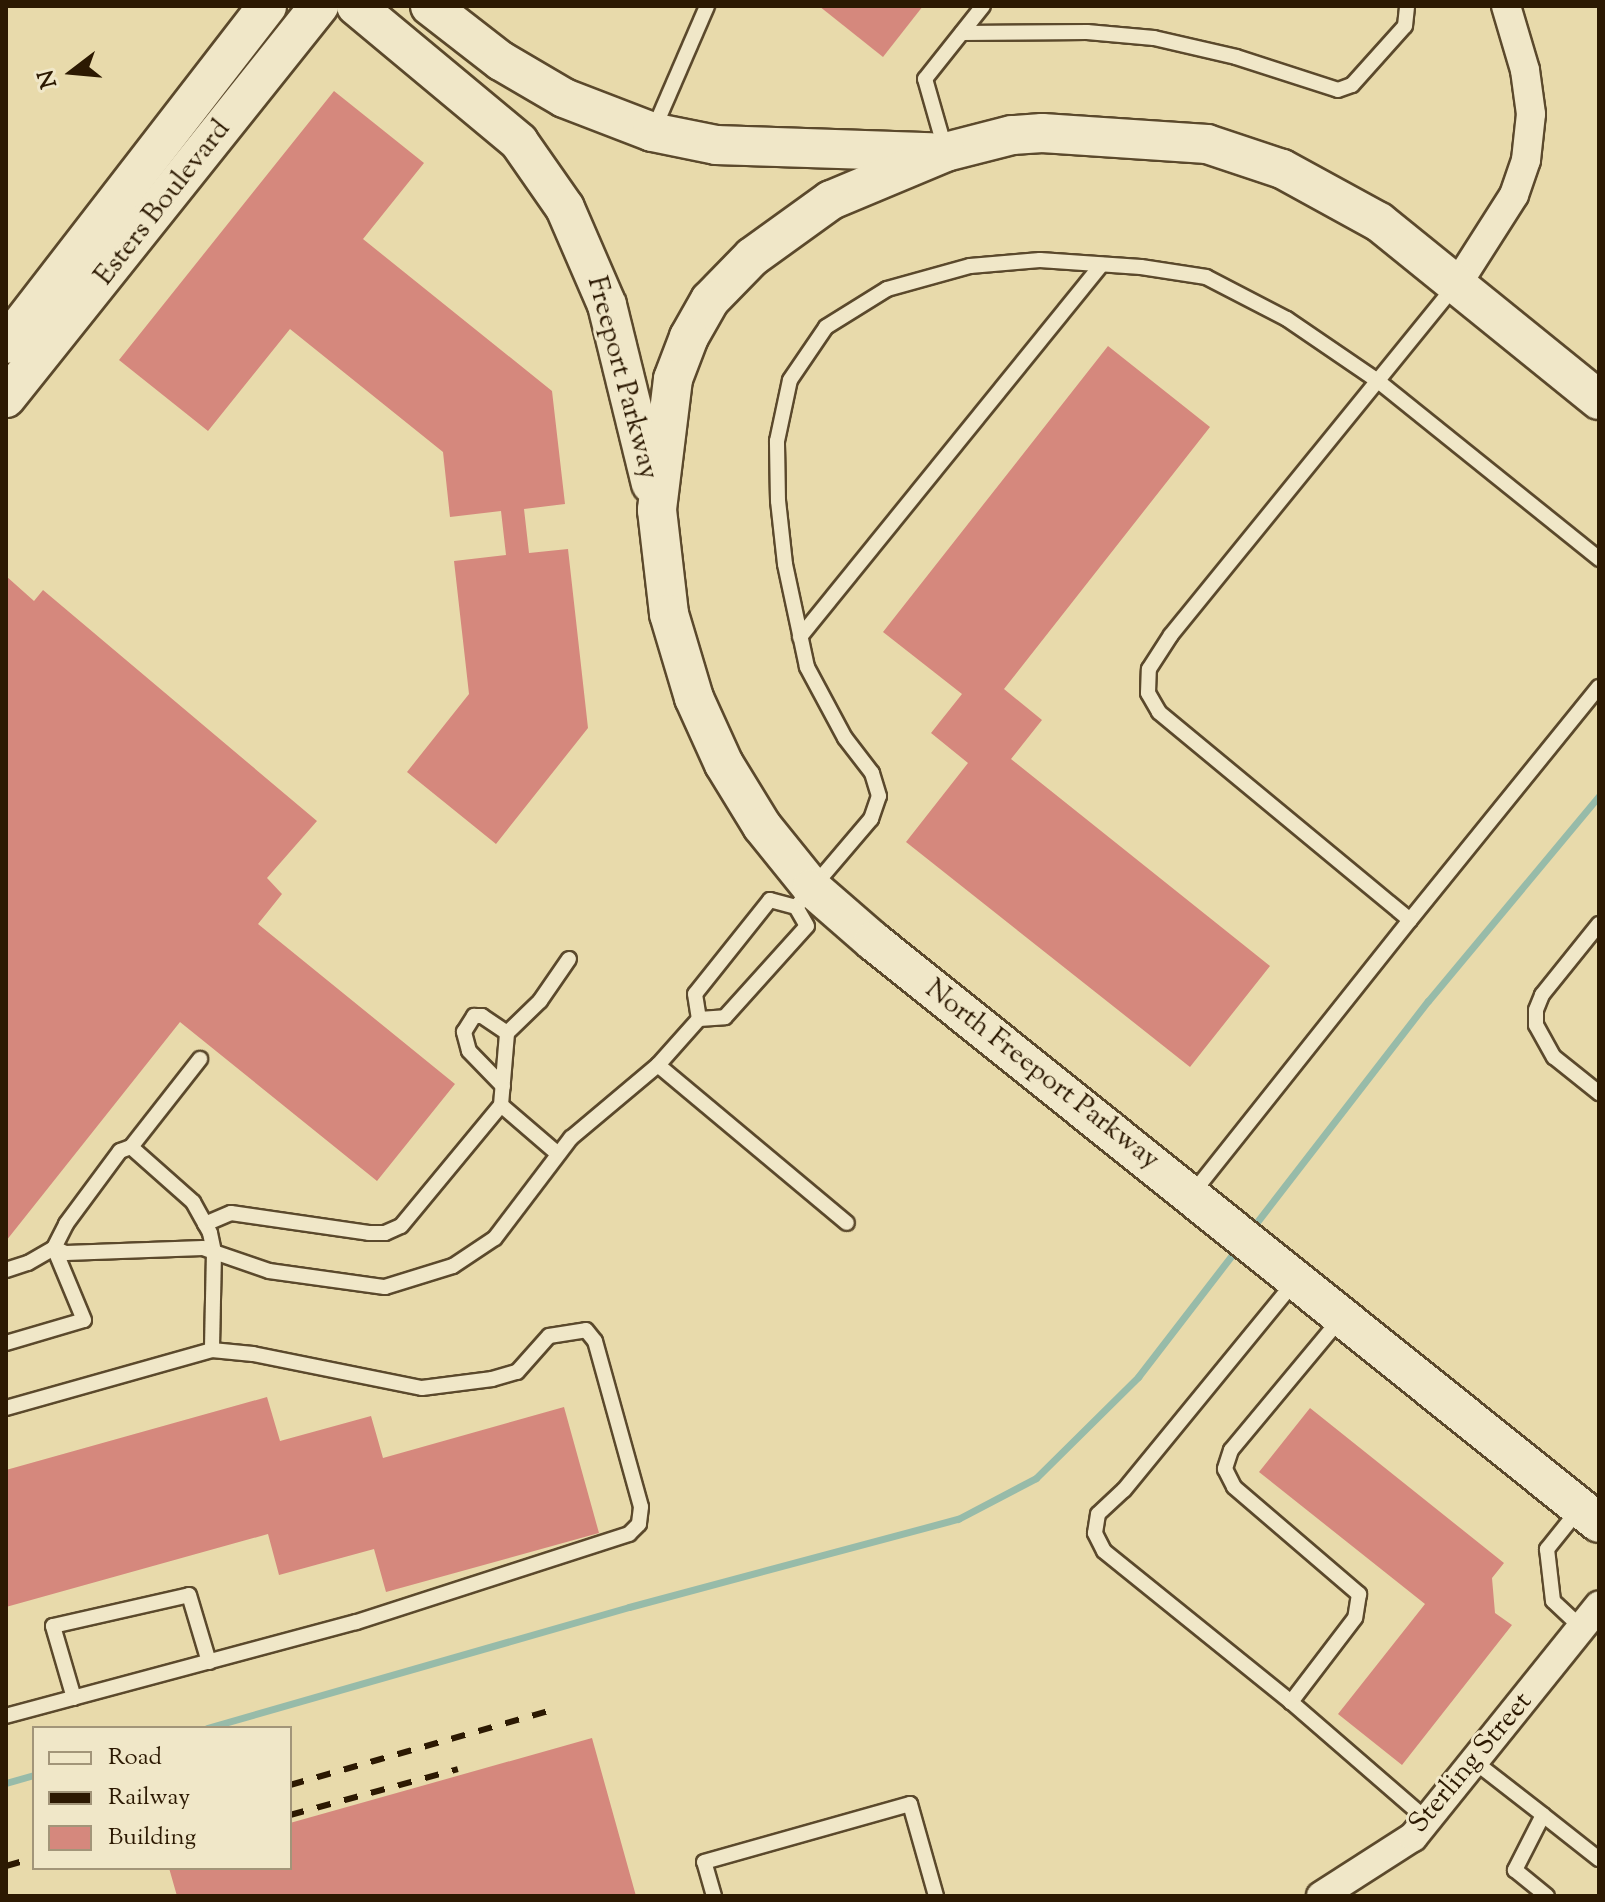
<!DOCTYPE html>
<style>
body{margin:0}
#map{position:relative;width:1605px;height:1902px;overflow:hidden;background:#e8daab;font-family:"Sorts Mill Goudy",serif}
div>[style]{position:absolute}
.stream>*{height:7px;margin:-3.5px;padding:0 3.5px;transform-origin:3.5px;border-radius:3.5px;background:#97bba9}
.building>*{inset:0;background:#d5887d}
.roads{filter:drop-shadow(2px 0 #5b492c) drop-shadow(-2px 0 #5b492c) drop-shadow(0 2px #5b492c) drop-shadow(0 -2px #5b492c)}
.service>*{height:14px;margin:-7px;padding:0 7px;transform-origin:7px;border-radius:7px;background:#f0e7c8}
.minor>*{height:28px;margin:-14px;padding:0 14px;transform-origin:14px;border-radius:14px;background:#f0e7c8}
.secondary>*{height:38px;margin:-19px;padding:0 19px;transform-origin:19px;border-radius:19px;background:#f0e7c8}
.rail>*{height:6px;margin-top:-3px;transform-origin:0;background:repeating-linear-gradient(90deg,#2c1902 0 14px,transparent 0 28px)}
span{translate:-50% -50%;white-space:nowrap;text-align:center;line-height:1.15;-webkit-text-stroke:6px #f0e7c8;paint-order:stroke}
.street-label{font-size:28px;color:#2c1902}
.frame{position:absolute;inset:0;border:8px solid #2c1902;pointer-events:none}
.legend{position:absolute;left:32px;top:1726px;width:260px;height:144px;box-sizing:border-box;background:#f0e7c8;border:2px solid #a29579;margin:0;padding:10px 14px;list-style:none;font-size:24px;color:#2c1902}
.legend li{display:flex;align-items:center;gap:16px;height:40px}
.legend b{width:40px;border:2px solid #a29579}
.north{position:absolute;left:32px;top:32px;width:80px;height:80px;-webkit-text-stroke:6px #f0e7c8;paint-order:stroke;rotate:254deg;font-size:22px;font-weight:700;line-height:32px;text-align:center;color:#2c1902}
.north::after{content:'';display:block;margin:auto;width:28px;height:36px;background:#2c1902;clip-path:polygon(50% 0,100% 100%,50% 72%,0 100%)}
</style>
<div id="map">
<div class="stream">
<div style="left:1250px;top:1231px;width:291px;rotate:-52.3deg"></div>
<div style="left:1428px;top:1001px;width:267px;rotate:-50.2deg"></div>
<div style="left:207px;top:1728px;width:439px;rotate:-16deg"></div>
<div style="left:629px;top:1607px;width:341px;rotate:-15deg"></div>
<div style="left:958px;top:1519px;width:88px;rotate:-27.7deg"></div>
<div style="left:1036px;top:1478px;width:144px;rotate:-44.7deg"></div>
<div style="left:1138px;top:1377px;width:164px;rotate:-52.4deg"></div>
<div style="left:6px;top:1783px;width:29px;rotate:-16deg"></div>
</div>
<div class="building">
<div style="clip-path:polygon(819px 6px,923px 6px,883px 57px)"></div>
<div style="clip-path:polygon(334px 91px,424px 163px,363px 239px,552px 391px,565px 504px,524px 509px,529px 553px,568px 549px,588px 728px,496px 844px,407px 772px,469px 694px,454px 561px,506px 555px,501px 511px,450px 517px,443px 452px,290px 329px,208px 431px,119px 360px)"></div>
<div style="clip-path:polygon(1108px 346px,1210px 427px,1004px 689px,1042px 720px,1011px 759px,1270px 966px,1190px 1067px,906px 842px,968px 763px,931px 733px,962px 694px,883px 632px)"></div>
<div style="clip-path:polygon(6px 576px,34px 601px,43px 590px,317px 821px,267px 878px,282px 894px,258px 924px,455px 1084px,377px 1181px,180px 1022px,6px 1241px)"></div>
<div style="clip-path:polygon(267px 1397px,280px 1441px,371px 1416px,383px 1458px,564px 1407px,599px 1533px,386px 1592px,374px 1549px,279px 1575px,268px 1534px,6px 1607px,6px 1470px)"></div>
<div style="clip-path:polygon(1310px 1408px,1504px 1563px,1492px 1578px,1495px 1613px,1512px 1625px,1402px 1765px,1338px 1714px,1425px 1604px,1259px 1472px)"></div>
<div style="clip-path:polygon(592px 1738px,636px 1896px,177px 1896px,169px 1868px,290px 1868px,290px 1823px)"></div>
</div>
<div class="roads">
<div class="service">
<div style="left:962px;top:33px;width:125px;rotate:-0.5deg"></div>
<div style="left:1087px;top:32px;width:67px;rotate:5.1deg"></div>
<div style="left:1154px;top:38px;width:84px;rotate:13deg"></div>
<div style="left:1236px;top:57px;width:107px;rotate:17.9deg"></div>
<div style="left:1338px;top:90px;width:15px;rotate:-20deg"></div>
<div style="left:1352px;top:85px;width:79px;rotate:-48.1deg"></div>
<div style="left:1405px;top:26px;width:20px;rotate:-84deg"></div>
<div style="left:653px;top:131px;width:136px;rotate:-66.6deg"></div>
<div style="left:946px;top:152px;width:76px;rotate:-106deg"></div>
<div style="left:925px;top:79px;width:93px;rotate:-51.5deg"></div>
<div style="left:800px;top:637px;width:479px;rotate:-51deg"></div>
<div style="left:796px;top:907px;width:116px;rotate:-49.6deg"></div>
<div style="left:871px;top:819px;width:24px;rotate:-71deg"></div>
<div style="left:879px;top:796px;width:24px;rotate:-107deg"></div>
<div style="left:872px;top:773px;width:44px;rotate:-127.6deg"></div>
<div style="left:845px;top:738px;width:81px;rotate:-118.2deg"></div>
<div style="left:807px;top:667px;width:105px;rotate:-102.1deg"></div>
<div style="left:785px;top:564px;width:63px;rotate:-96.3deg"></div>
<div style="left:778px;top:501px;width:60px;rotate:-91deg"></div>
<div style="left:777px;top:441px;width:62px;rotate:-78deg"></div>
<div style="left:790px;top:380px;width:64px;rotate:-55.8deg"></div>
<div style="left:826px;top:327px;width:72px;rotate:-31.9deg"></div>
<div style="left:887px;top:289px;width:86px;rotate:-15.5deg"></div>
<div style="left:970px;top:266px;width:70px;rotate:-4.9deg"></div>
<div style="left:1040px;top:260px;width:101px;rotate:4deg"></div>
<div style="left:1141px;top:267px;width:66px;rotate:8.7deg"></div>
<div style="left:1206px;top:277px;width:91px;rotate:27.4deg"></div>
<div style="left:1287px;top:319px;width:110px;rotate:34.3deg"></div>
<div style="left:1378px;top:381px;width:284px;rotate:38.8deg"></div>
<div style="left:1410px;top:920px;width:300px;rotate:-51deg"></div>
<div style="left:1599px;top:924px;width:91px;rotate:128.8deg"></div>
<div style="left:1542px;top:995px;width:16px;rotate:112deg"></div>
<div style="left:1536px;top:1010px;width:15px;rotate:90deg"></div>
<div style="left:1536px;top:1025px;width:37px;rotate:61deg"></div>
<div style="left:1554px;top:1057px;width:58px;rotate:38.7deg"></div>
<div style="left:658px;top:1065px;width:246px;rotate:39.9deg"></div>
<div style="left:503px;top:1086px;width:49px;rotate:-134.2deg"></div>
<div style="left:469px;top:1051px;width:20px;rotate:-105deg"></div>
<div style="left:464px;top:1032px;width:19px;rotate:-58deg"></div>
<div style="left:474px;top:1016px;width:8px"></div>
<div style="left:482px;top:1016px;width:30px;rotate:34deg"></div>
<div style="left:501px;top:1105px;width:75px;rotate:40.7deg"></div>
<div style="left:131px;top:1147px;width:112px;rotate:-51.9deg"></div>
<div style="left:1192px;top:1194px;width:350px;rotate:-51.5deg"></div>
<div style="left:1410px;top:920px;width:326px;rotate:-140.4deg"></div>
<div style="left:1159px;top:712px;width:22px;rotate:-120deg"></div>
<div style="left:1148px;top:693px;width:24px;rotate:-88deg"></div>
<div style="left:1149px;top:669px;width:40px;rotate:-57.1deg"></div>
<div style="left:1171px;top:635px;width:450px;rotate:-50.9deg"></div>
<div style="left:205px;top:1224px;width:28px;rotate:-23deg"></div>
<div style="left:231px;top:1213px;width:139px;rotate:8.2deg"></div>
<div style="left:369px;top:1233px;width:16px"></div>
<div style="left:385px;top:1233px;width:17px;rotate:-24deg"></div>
<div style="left:401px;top:1226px;width:157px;rotate:-50.4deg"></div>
<div style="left:501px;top:1105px;width:72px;rotate:-85.2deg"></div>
<div style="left:507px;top:1033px;width:46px;rotate:-44.1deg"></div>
<div style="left:540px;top:1001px;width:51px;rotate:-55.4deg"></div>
<div style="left:6px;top:1270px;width:23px;rotate:-18deg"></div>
<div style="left:28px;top:1263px;width:30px;rotate:-30deg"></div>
<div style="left:54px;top:1248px;width:13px;rotate:23deg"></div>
<div style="left:66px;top:1253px;width:137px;rotate:-2.1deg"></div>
<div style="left:203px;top:1248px;width:12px;rotate:20deg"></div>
<div style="left:214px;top:1252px;width:98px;rotate:91.2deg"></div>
<div style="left:1341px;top:1318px;width:172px;rotate:129.8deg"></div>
<div style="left:1231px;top:1450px;width:20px;rotate:108deg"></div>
<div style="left:1225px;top:1469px;width:20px;rotate:63deg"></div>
<div style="left:1234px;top:1487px;width:165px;rotate:40.6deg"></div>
<div style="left:1359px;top:1594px;width:24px;rotate:99deg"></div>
<div style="left:1355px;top:1618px;width:106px;rotate:127.3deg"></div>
<div style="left:1291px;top:1702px;width:180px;rotate:40.9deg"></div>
<div style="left:6px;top:1343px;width:81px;rotate:-16.4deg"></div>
<div style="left:84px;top:1320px;width:78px;rotate:-112.6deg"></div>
<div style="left:54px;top:1248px;width:27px;rotate:-63deg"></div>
<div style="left:66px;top:1224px;width:91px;rotate:-53.5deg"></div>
<div style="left:120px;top:1151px;width:12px;rotate:-20deg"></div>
<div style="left:131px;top:1147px;width:83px;rotate:41.6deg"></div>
<div style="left:193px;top:1202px;width:35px;rotate:61deg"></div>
<div style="left:210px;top:1233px;width:19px;rotate:78deg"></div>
<div style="left:214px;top:1252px;width:58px;rotate:19.1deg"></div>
<div style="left:269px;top:1271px;width:117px;rotate:7.9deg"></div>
<div style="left:385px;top:1287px;width:71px;rotate:-17.2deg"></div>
<div style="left:453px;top:1266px;width:50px;rotate:-33.7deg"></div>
<div style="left:495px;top:1238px;width:126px;rotate:-52.8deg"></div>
<div style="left:571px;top:1138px;width:114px;rotate:-40deg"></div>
<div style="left:658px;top:1065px;width:62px;rotate:-48.3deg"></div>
<div style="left:699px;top:1019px;width:26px;rotate:-4deg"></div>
<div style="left:725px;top:1017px;width:122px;rotate:-48deg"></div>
<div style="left:807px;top:926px;width:22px;rotate:-120deg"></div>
<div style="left:796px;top:907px;width:27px;rotate:-165deg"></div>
<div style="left:770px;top:900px;width:120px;rotate:128.6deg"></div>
<div style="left:695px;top:994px;width:25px;rotate:81deg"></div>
<div style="left:6px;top:1408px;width:214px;rotate:-15.7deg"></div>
<div style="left:212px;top:1350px;width:41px;rotate:5.6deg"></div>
<div style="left:253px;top:1354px;width:172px;rotate:11.4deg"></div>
<div style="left:422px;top:1388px;width:71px;rotate:-7.3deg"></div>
<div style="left:492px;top:1379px;width:26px;rotate:-16deg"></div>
<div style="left:517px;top:1372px;width:48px;rotate:-48.4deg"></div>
<div style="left:549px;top:1336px;width:37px;rotate:-9deg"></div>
<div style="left:586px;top:1330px;width:14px;rotate:51deg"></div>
<div style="left:595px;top:1341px;width:172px;rotate:74.5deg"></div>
<div style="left:641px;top:1507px;width:17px;rotate:97deg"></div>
<div style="left:639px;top:1524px;width:14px;rotate:135deg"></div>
<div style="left:629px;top:1534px;width:287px;rotate:162.1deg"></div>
<div style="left:356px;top:1622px;width:362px;rotate:165deg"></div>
<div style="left:1580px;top:1508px;width:53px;rotate:128.8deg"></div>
<div style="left:1547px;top:1549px;width:52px;rotate:83.4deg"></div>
<div style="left:1553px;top:1601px;width:40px;rotate:43deg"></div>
<div style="left:74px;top:1698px;width:75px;rotate:-106.3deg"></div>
<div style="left:53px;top:1626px;width:139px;rotate:-12.8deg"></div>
<div style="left:189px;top:1595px;width:70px;rotate:73.4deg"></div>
<div style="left:1291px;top:1702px;width:240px;rotate:-141.1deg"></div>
<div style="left:1104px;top:1551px;width:20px;rotate:-117deg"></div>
<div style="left:1095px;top:1533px;width:19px;rotate:-81deg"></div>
<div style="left:1098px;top:1514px;width:35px;rotate:-43deg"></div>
<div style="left:1124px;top:1490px;width:269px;rotate:-50.7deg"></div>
<div style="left:1475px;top:1762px;width:86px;rotate:37.9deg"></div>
<div style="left:1543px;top:1815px;width:62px;rotate:117deg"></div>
<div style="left:1515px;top:1870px;width:41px;rotate:39.1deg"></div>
<div style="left:1543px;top:1815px;width:71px;rotate:38.2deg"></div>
<div style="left:714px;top:1896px;width:35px;rotate:-106deg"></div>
<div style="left:704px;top:1862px;width:214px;rotate:-15.7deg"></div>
<div style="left:910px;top:1804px;width:96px;rotate:74.2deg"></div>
</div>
<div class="minor">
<div style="left:1456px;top:286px;width:108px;rotate:-57.5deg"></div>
<div style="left:1514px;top:195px;width:37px;rotate:-71deg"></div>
<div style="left:1526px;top:160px;width:46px;rotate:-83.8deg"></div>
<div style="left:1531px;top:114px;width:44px;rotate:-97.8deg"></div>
<div style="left:1525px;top:70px;width:67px;rotate:-106.5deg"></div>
<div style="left:1321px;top:1896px;width:109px;rotate:-32.7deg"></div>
<div style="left:1413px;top:1837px;width:297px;rotate:-51.2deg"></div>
</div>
<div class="secondary">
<div style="left:356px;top:6px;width:212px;rotate:39.8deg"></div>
<div style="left:519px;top:142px;width:80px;rotate:55.1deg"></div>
<div style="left:565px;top:208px;width:106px;rotate:66.6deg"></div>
<div style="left:607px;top:305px;width:184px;rotate:76.2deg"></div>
<div style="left:430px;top:6px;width:90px;rotate:37.8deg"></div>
<div style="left:501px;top:61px;width:73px;rotate:30.4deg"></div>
<div style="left:564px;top:98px;width:94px;rotate:21.1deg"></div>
<div style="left:652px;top:132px;width:65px;rotate:11.5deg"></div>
<div style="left:716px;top:145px;width:215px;rotate:1.9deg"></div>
<div style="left:6px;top:344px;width:427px;rotate:-52.3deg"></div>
<div style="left:6px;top:398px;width:502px;rotate:-51.39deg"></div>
<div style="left:1599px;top:400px;width:283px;rotate:-141deg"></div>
<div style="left:1379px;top:222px;width:111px;rotate:-151.3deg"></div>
<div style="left:1282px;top:169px;width:79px;rotate:-161.6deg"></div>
<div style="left:1207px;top:144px;width:165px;rotate:-176.2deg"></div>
<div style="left:1042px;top:133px;width:30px;rotate:176deg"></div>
<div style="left:1012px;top:135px;width:68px;rotate:165.6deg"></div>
<div style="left:946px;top:152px;width:125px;rotate:157.3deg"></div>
<div style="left:831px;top:200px;width:97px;rotate:144.2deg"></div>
<div style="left:752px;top:257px;width:60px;rotate:134.3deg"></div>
<div style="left:710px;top:300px;width:43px;rotate:119.6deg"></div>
<div style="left:689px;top:337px;width:45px;rotate:110.9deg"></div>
<div style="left:673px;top:379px;width:132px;rotate:97deg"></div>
<div style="left:657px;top:510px;width:105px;rotate:83.4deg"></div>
<div style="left:669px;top:614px;width:88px;rotate:73.4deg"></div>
<div style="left:694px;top:698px;width:72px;rotate:65.6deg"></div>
<div style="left:724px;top:764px;width:73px;rotate:58.5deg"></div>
<div style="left:762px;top:826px;width:80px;rotate:51.1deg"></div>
<div style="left:812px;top:888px;width:81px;rotate:41deg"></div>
<div style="left:873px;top:941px;width:930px;rotate:38.72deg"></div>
</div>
</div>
<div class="rail">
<div style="left:290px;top:1785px;width:272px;rotate:-16deg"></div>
<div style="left:290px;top:1815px;width:174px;rotate:-15.3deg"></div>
<div style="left:6px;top:1866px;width:29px;rotate:-16deg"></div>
</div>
<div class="street-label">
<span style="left:163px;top:203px;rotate:-52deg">Esters Boulevard</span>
<span style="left:622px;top:378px;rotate:75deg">Freeport Parkway</span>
<span style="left:1042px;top:1075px;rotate:38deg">North Freeport Parkway</span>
<span style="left:1471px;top:1763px;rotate:-50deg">Sterling Street</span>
</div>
<div class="frame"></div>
<ul class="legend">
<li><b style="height:10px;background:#f0e7c8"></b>Road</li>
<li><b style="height:10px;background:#2c1902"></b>Railway</li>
<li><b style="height:22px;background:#d5887d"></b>Building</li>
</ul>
<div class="north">N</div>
</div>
